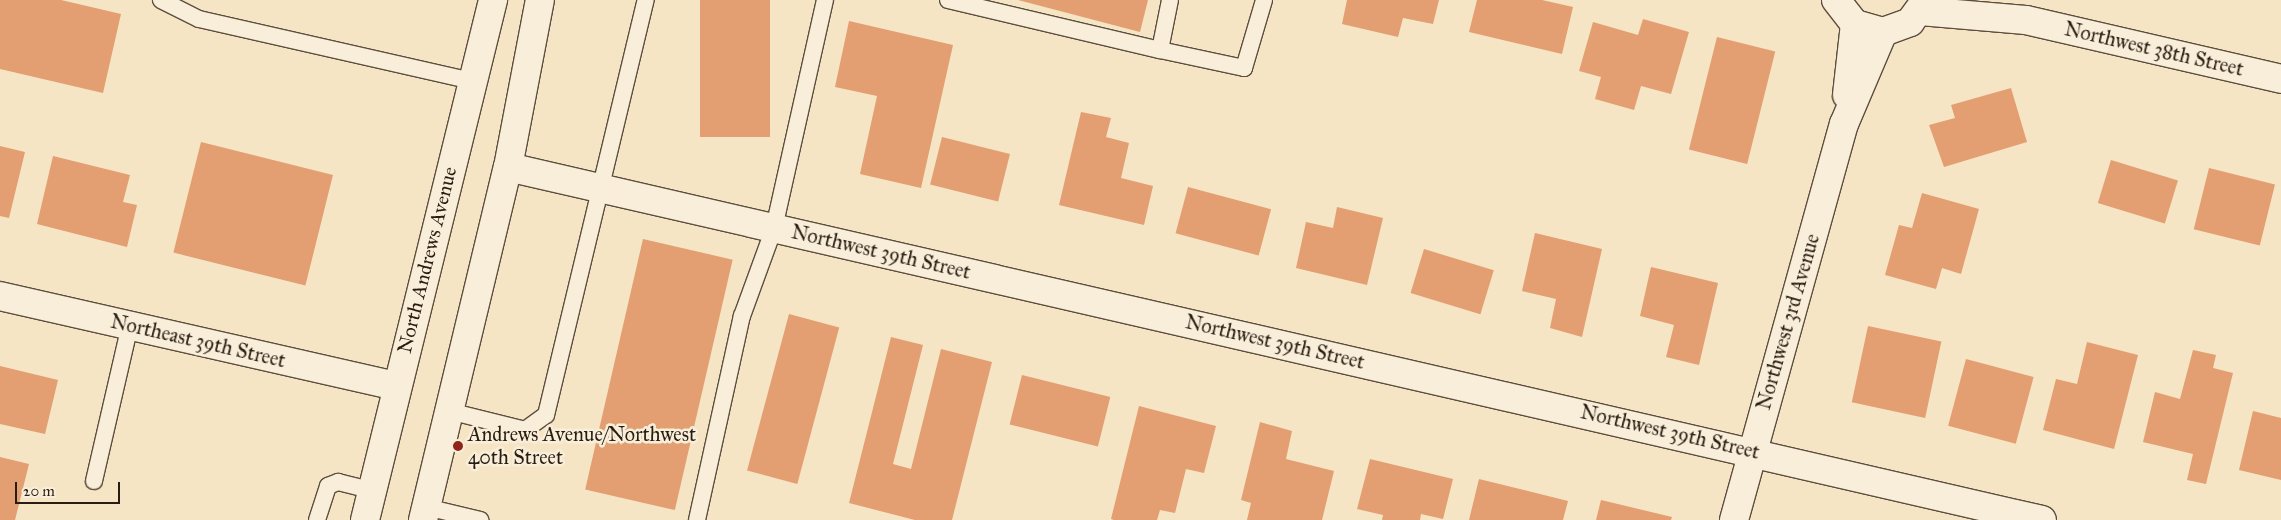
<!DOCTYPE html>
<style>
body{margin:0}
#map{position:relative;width:2281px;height:520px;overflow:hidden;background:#f5e5c4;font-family:"IM FELL Great Primer",serif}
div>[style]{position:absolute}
.building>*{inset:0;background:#e39e71;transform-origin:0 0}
.roads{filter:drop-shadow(1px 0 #5c4e3e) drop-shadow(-1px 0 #5c4e3e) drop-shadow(0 1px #5c4e3e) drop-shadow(0 -1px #5c4e3e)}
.service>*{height:16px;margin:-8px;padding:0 8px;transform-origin:8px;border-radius:8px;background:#f8eed9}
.minor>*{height:28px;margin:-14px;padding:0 14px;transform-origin:14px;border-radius:14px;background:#f8eed9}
.tertiary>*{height:28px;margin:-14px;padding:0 14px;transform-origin:14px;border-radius:14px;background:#f8eed9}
.secondary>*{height:28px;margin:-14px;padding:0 14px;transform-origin:14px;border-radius:14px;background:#f8eed9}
.dots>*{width:14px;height:14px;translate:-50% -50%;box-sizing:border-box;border:2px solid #f8eed9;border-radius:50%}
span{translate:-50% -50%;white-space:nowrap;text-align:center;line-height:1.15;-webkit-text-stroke:5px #f8eed9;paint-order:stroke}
.street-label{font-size:20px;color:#291c11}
.poi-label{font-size:20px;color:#291c11}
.left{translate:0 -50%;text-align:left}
.scale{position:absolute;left:15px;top:482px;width:105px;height:22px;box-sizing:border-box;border:2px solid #291c11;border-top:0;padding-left:6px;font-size:15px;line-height:18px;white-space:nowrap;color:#291c11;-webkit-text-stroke:4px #f8eed9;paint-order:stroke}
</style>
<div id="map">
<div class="building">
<div style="clip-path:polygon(0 0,61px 0,121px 14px,103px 93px,0 69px)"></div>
<div style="left:700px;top:0;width:70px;height:137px"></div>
<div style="clip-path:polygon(1018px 0,1148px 0,1140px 32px)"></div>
<div style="clip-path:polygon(1347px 0,1439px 0,1433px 24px,1403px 18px,1398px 37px,1342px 24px)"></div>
<div style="clip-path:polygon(1477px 0,1542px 0,1573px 7px,1562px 54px,1469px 32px)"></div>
<div style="clip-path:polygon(1643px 19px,1689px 32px,1671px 94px,1641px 86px,1634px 110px,1595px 99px,1601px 77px,1579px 71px,1593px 22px,1638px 35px)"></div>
<div style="clip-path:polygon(849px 21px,953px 45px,921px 188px,860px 174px,877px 96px,835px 87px)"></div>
<div style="left:1717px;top:37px;width:60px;height:116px;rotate:14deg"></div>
<div style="clip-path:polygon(2011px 88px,2027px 142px,1944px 167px,1929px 125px,1955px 118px,1951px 105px)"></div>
<div style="clip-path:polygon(1081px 112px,1111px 118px,1106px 137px,1129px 143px,1121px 178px,1153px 186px,1144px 225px,1059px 205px)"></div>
<div style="left:942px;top:137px;width:70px;height:49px;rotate:14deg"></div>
<div style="left:201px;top:142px;width:136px;height:114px;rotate:14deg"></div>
<div style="clip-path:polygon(0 146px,25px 152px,9px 218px,0 216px)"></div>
<div style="clip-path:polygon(53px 156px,130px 175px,123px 202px,137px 205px,127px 247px,37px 224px)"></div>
<div style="left:2111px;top:160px;width:70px;height:45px;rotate:17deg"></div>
<div style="left:2209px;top:168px;width:68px;height:63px;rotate:14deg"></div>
<div style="left:1188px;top:187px;width:86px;height:48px;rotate:15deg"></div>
<div style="clip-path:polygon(1922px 193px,1979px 209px,1961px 274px,1942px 268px,1936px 289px,1885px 275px,1899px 225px,1912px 228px)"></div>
<div style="clip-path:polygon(1337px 207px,1383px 218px,1367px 285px,1296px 268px,1306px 222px,1333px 228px)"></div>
<div style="clip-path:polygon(1535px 233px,1602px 249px,1582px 337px,1550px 328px,1556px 299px,1522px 291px)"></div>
<div style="left:643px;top:239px;width:92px;height:257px;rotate:13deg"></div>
<div style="left:1424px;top:249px;width:73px;height:46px;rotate:17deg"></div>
<div style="clip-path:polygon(1651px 267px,1718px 283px,1699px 365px,1666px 357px,1674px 325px,1640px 316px)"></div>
<div style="left:789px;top:314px;width:52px;height:162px;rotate:15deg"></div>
<div style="left:1868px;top:326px;width:75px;height:78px;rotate:12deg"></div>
<div style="clip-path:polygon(891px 337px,923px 345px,893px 464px,911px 469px,941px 349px,992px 362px,952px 520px,915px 520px,849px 503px)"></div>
<div style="clip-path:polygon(2087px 342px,2138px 355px,2114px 449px,2043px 430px,2056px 379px,2077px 384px)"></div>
<div style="clip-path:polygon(2193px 350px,2216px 355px,2213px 368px,2233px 373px,2206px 484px,2187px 480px,2193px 454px,2143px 442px,2155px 392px,2180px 399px)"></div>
<div style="left:1966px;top:359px;width:70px;height:69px;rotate:15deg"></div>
<div style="clip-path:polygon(0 366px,58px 380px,45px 434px,0 424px)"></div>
<div style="left:1022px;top:375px;width:91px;height:51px;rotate:14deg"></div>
<div style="clip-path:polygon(1139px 406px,1216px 426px,1204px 473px,1186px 469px,1175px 513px,1160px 510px,1157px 520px,1114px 520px,1111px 519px)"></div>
<div style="clip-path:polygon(2253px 411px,2281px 418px,2281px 480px,2239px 470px)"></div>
<div style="clip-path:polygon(1260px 422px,1292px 431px,1286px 459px,1334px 471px,1322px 520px,1247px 520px,1251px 503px,1241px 500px)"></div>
<div style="clip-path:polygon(0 457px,29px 464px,15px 520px,0 520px)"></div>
<div style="clip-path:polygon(1370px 459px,1453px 479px,1443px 519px,1421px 514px,1420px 520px,1382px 520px,1383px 515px,1357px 509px)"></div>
<div style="clip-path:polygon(1479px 479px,1568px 501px,1563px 520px,1469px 520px)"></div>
<div style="clip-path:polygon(1601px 500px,1672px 517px,1671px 520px,1596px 520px)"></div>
</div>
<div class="roads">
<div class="service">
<div style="left:161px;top:0;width:42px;rotate:26.6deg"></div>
<div style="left:199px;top:19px;width:280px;rotate:12.8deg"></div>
<div style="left:948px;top:0;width:218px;rotate:13.3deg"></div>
<div style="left:1160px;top:50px;width:51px;rotate:-78.7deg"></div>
<div style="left:1160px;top:50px;width:86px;rotate:12.1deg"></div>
<div style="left:1244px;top:68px;width:71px;rotate:-73.6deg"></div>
<div style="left:449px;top:411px;width:78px;rotate:14deg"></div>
<div style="left:525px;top:430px;width:26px;rotate:-36deg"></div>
<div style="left:546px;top:415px;width:427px;rotate:-76.5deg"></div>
<div style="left:94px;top:481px;width:160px;rotate:-77deg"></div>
<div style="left:426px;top:507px;width:56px;rotate:13.5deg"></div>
<div style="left:317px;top:520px;width:36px;rotate:-72deg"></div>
<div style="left:328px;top:486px;width:11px;rotate:-22deg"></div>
<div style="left:338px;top:482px;width:34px;rotate:14deg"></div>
<div style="left:697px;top:520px;width:209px;rotate:-77.6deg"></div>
<div style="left:742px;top:316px;width:94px;rotate:-70deg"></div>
<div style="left:774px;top:228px;width:234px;rotate:-77.4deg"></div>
</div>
<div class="minor">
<div style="left:1847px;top:95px;width:71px;rotate:-83.6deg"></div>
<div style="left:508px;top:167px;width:1574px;rotate:12.96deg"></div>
<div style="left:0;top:296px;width:405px;rotate:12.8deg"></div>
<div style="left:1734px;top:520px;width:411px;rotate:-74.5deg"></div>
<div style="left:1844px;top:124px;width:100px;rotate:-67deg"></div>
</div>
<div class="tertiary">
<div style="left:1836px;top:0;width:31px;rotate:52deg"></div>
<div style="left:1855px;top:24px;width:29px;rotate:16deg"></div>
<div style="left:1883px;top:32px;width:29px;rotate:-20deg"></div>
<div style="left:1910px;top:22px;width:27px;rotate:-54deg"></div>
<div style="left:1920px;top:11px;width:106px;rotate:4.9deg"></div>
<div style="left:2026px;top:20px;width:262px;rotate:13deg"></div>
</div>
<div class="secondary">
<div style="left:365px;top:520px;width:536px;rotate:-76.17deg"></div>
<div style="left:423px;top:520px;width:363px;rotate:-76.5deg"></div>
<div style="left:508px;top:167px;width:170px;rotate:-79.2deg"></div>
</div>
</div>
<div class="dots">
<div style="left:458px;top:446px;background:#8f2418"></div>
</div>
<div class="street-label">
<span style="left:2154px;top:49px;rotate:13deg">Northwest 38th Street</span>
<span style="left:881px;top:252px;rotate:13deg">Northwest 39th Street</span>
<span style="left:427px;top:260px;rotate:-76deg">North Andrews Avenue</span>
<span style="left:1788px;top:322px;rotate:-74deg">Northwest 3rd Avenue</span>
<span style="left:198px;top:341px;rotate:13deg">Northeast 39th Street</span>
<span style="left:1275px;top:342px;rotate:13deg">Northwest 39th Street</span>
<span style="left:1670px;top:432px;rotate:13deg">Northwest 39th Street</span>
</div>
<div class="poi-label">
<span class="left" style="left:468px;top:446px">Andrews Avenue/Northwest<br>40th Street</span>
</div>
<div class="scale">20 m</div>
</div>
